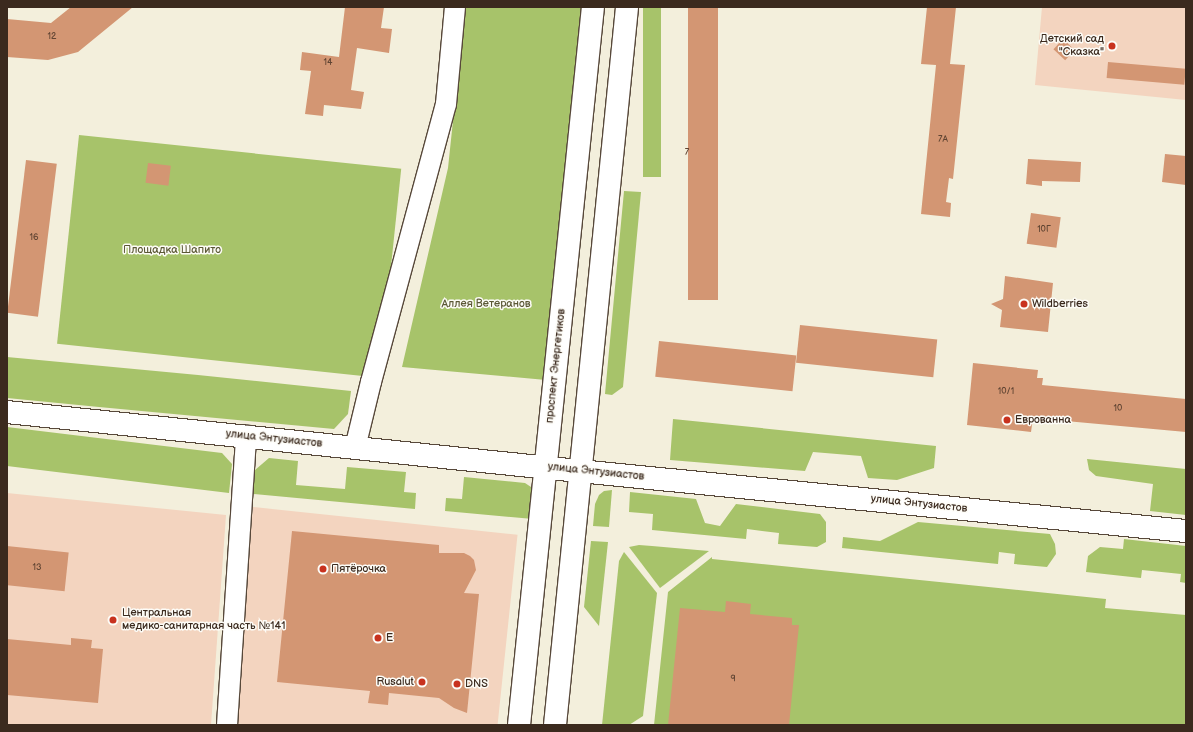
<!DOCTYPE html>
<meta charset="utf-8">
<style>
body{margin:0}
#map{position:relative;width:1193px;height:732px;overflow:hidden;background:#f3efdc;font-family:"Balsamiq Sans",sans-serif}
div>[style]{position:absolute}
.built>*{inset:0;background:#f3d4bf;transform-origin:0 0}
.green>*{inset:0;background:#a7c36a;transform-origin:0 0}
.building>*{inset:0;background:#d39673;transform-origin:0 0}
.roads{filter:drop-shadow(1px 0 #57483a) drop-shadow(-1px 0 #57483a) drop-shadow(0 1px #57483a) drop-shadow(0 -1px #57483a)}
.minor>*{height:20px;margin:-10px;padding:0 10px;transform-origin:10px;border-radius:10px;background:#fff}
.tertiary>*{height:22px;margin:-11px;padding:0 11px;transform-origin:11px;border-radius:11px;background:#fff}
.secondary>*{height:22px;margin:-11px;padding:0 11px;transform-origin:11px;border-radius:11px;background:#fff}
.dots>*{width:11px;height:11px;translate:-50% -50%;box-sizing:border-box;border:2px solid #fdfcf7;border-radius:50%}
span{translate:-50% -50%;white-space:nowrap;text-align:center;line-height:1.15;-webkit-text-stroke:3px #fdfcf7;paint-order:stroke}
.number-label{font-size:9px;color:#614533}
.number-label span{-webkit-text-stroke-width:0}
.poi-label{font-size:11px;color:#3b2a1e}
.right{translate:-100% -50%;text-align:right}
.left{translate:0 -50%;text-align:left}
.park-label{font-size:11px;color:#5b5835}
.street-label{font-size:11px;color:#3b2a1e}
.frame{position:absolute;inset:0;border:8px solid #3b2a1e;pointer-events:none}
</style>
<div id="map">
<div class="built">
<div style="clip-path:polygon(1042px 7px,1186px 7px,1186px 100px,1035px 85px)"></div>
<div style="clip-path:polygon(7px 493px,226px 515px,211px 725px,7px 725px)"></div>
<div style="left:253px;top:507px;width:266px;height:217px;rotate:6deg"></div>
</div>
<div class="green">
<div style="clip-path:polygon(465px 7px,583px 7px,546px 380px,402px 367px,448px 168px)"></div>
<div style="left:643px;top:7px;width:18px;height:170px"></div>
<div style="left:79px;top:135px;width:324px;height:210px;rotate:6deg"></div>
<div style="clip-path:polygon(624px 191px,641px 192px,623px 387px,612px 395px,605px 394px)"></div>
<div style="clip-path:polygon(7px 357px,198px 375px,351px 391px,348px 414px,334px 429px,99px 407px,7px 398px)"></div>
<div style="clip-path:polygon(673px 419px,936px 446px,934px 468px,897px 480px,868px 478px,861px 456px,813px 452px,805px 471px,670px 460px)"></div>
<div style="clip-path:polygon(7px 427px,222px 453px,232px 464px,229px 493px,7px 466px)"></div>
<div style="clip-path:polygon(269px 458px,298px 461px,296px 485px,345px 489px,347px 467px,406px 472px,404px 492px,416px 493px,415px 509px,253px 494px,255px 470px)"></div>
<div style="clip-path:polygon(1087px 459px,1186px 469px,1186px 515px,1150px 511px,1153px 484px,1096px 476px,1089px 470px)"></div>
<div style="clip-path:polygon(464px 477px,525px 483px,531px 487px,535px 496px,533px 519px,445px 511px,446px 498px,462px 499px)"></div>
<div style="clip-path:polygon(612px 490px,609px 527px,593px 526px,595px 504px,599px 495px,604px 491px)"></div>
<div style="clip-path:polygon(630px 492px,696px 499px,705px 523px,720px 526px,736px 504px,820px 514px,826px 522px,826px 542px,817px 547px,778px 544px,779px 533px,747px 529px,746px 539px,652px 530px,653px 514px,629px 512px)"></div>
<div style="clip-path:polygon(918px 522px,1050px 534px,1055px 544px,1056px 554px,1047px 567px,1014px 564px,1015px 554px,999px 552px,998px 564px,842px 548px,843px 537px,880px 541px)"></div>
<div style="clip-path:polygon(1124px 539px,1186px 546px,1186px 583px,1180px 582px,1181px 574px,1142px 570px,1141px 578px,1086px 572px,1088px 556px,1100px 547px,1123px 549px)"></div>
<div style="clip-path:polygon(591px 541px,608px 542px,599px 626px,584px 607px)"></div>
<div style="clip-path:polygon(639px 545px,652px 546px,709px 551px,660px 588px,629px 547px)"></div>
<div style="clip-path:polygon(624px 552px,657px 593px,643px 716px,629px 725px,602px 725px,619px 561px)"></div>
<div style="clip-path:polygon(712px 557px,712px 559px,1106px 599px,1105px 608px,1186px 615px,1186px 725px,654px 725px,668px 592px)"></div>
</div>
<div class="building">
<div style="clip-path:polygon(71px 7px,133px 7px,78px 52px,48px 60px,7px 57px,7px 19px,51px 23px)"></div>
<div style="clip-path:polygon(345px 7px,384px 7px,381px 28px,392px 29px,389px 53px,357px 48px,351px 90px,364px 92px,361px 109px,324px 105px,323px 116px,305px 114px,311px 71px,300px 70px,302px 52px,339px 57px)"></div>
<div style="left:688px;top:7px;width:30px;height:293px"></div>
<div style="clip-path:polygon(927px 7px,956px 7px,950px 64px,965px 65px,953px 179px,949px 178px,946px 202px,951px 203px,950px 217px,921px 214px,936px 65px,921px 64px)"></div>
<div style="left:1063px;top:39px;width:16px;height:14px;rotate:43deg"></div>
<div style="left:1108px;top:62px;width:78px;height:16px;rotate:5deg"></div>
<div style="clip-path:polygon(1165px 154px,1186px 156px,1186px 185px,1162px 182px)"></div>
<div style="clip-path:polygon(1028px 159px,1081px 162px,1080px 182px,1042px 181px,1042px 186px,1026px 184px)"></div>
<div style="left:26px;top:160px;width:31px;height:154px;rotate:7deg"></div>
<div style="left:148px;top:163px;width:23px;height:20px;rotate:7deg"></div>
<div style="left:1031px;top:213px;width:30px;height:31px;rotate:8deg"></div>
<div style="clip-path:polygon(1005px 276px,1053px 283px,1048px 332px,1000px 327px,1002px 310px,991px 304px,1003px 299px)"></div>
<div style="left:800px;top:325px;width:138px;height:38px;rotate:6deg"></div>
<div style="left:659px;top:341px;width:138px;height:36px;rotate:6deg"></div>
<div style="clip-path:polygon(973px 363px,1038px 370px,1037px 378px,1043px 378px,1042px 385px,1186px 399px,1186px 432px,1033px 418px,1031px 432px,967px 425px)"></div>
<div style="clip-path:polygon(292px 531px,439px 545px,439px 553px,464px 553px,470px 556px,474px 560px,476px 570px,464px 593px,479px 594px,467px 713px,454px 708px,439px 698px,389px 693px,388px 705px,368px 703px,370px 691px,277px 682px)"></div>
<div style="left:7px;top:546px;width:62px;height:39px;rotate:6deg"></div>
<div style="clip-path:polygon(726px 601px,751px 604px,750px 614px,792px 618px,792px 625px,799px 625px,789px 725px,668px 725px,680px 608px,725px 612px)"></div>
<div style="clip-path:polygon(71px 638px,92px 640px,91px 648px,103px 649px,98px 703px,7px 695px,7px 639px,71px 645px)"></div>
</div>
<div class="roads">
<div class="minor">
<div style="left:355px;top:448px;width:68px;rotate:-76.4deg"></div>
<div style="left:371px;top:382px;width:288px;rotate:-74.9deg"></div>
<div style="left:446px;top:104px;width:97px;rotate:-84.7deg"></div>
<div style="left:227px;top:725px;width:290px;rotate:-86.2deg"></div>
</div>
<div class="tertiary">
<div style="left:579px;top:471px;width:610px;rotate:5.65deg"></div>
</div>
<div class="secondary">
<div style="left:7px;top:412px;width:575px;rotate:5.89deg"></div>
<div style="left:519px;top:725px;width:722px;rotate:-84.12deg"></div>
<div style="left:555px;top:725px;width:722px;rotate:-84.27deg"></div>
</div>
</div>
<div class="dots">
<div style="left:1112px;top:46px;background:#c8321e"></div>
<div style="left:1024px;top:304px;background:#c8321e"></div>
<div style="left:1007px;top:420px;background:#c8321e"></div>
<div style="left:323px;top:569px;background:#c8321e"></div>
<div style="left:113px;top:620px;background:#c8321e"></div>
<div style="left:378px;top:638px;background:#c8321e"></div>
<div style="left:422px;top:682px;background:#c8321e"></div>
<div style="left:457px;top:684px;background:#c8321e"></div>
</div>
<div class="number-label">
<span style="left:52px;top:37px">12</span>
<span style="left:328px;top:63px">14</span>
<span style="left:943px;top:140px">7А</span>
<span style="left:687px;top:153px">7</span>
<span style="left:1044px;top:230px">10Г</span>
<span style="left:34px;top:238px">16</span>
<span style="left:1006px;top:392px">10/1</span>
<span style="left:1118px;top:409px">10</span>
<span style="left:37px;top:568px">13</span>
<span style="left:733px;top:679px">9</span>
</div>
<div class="poi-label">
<span class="right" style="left:1104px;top:46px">Детский сад<br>"Сказка"</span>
<span class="left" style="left:1032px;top:304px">Wildberries</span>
<span class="left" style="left:1015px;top:420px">Еврованна</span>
<span class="left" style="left:331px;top:569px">Пятёрочка</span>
<span class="left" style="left:122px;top:620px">Центральная<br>медико-санитарная часть №141</span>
<span class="left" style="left:386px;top:638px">Е</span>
<span class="right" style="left:414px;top:682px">Rusalut</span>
<span class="left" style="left:465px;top:684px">DNS</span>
</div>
<div class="park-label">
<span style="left:172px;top:250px">Площадка Шапито</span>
<span style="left:486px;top:304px">Аллея Ветеранов</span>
</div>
<div class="street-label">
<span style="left:556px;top:366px;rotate:-84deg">проспект Энергетиков</span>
<span style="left:274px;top:439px;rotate:6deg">улица Энтузиастов</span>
<span style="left:596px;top:472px;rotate:6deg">улица Энтузиастов</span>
<span style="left:919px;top:504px;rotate:6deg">улица Энтузиастов</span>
</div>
<div class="frame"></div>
</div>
